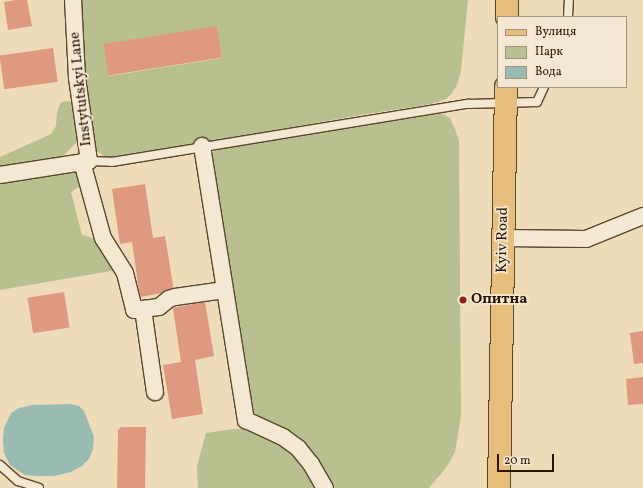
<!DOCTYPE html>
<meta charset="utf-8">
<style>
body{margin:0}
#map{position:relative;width:643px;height:488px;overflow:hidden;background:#eedcb9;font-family:Vollkorn,serif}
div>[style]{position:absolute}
.green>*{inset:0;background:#b8c08f}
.water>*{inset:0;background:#99bbb2}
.building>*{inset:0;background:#df9981;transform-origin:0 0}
.roads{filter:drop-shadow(1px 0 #5a462e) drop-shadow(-1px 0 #5a462e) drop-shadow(0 1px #5a462e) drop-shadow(0 -1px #5a462e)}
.lane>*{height:8px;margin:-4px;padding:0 4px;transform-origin:4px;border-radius:4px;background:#f4e8d2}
.street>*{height:16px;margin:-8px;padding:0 8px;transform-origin:8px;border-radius:8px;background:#f4e8d2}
.primary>*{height:22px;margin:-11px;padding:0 11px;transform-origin:11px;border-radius:11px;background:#e7be7c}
.dots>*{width:11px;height:11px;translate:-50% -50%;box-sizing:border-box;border:2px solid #f4e8d2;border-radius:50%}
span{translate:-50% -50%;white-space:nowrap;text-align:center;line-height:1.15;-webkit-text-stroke:3.5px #f4e8d2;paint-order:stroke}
.street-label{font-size:15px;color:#291400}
.poi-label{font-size:15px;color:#291400;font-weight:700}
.left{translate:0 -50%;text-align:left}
.legend{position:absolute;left:497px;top:16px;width:130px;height:72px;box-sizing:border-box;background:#f4e8d2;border:1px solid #a3937e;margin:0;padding:5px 7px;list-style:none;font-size:12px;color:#291400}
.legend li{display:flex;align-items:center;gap:8px;height:20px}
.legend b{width:20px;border:1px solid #a3937e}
.scale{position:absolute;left:497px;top:454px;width:57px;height:18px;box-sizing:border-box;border:2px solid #291400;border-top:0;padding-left:5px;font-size:12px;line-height:14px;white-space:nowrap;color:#291400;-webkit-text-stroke:3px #f4e8d2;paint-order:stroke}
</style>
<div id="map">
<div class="green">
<div style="clip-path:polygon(evenodd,77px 0,468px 0,461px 71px,457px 85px,452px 93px,446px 99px,431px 104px,354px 116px,194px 145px,112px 158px,106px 157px,96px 151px,93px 146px,83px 62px,77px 0,217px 27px,222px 58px,109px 76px,104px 45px,217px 27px)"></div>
<div style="clip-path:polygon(69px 101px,74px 105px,80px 134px,77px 142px,62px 157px,0 170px,0 157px,51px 134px,56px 126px,57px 112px,61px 102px)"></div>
<div style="clip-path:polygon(437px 114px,443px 114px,450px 118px,455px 129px,459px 141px,461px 416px,455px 452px,446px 468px,429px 488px,330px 488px,253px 416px,211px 156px,215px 150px,220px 146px,233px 143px)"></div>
<div style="clip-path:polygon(70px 171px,78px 172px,82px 185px,71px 192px,82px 235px,96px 239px,117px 270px,0 290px,0 178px)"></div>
<div style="clip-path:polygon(234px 429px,248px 429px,292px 448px,319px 488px,198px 488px,197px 466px,206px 433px)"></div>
</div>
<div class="water">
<div style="clip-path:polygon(71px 404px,79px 406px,84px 411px,94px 437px,93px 449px,89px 459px,82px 466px,71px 472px,54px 476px,37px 476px,25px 475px,10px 465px,4px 453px,3px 440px,4px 428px,11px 413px,19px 408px,32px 405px)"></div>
</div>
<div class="building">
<div style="clip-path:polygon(16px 0,27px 0,32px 26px,8px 30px,4px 2px)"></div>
<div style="left:217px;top:26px;width:32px;height:115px;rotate:81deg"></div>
<div style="left:53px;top:48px;width:34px;height:54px;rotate:82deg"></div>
<div style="clip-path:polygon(145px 184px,153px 238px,165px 236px,174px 291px,140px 297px,132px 242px,120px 244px,112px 189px)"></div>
<div style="left:64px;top:292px;width:36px;height:37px;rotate:81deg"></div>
<div style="clip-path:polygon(205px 302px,214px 356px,195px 360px,203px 414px,172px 419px,163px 365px,181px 362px,173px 308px)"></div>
<div style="clip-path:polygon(643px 331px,643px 363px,634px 364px,630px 333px)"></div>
<div style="clip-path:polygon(643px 377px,643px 404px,628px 405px,626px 379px)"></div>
<div style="clip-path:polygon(121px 427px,146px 427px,145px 488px,117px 488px,118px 430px)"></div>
</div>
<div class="roads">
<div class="lane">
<div style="left:568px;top:17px;width:17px;rotate:-87deg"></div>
<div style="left:89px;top:161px;width:23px;rotate:2deg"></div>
<div style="left:112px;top:162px;width:361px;rotate:-9.3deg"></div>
<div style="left:468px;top:104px;width:69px;rotate:-1.7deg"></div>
<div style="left:537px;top:102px;width:17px;rotate:-65deg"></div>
<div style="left:0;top:465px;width:24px;rotate:42deg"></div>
<div style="left:18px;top:481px;width:22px;rotate:18deg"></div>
</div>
<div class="street">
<div style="left:202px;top:146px;width:278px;rotate:80.9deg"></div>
<div style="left:246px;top:420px;width:41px;rotate:24.7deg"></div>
<div style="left:283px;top:437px;width:19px;rotate:36deg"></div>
<div style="left:298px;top:448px;width:21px;rotate:51deg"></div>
<div style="left:311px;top:464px;width:28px;rotate:60deg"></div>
<div style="left:82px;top:162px;width:79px;rotate:74.6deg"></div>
<div style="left:103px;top:238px;width:41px;rotate:57.8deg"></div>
<div style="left:125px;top:273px;width:38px;rotate:76deg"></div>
<div style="left:134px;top:310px;width:25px;rotate:-7deg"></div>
<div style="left:159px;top:307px;width:13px;rotate:-39deg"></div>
<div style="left:169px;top:299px;width:6px;rotate:-18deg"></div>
<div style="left:175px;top:297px;width:50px;rotate:-8deg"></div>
<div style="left:0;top:175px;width:90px;rotate:-8.9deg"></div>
<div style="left:89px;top:161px;width:84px;rotate:-98.2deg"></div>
<div style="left:77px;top:78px;width:78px;rotate:-92.9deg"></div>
<div style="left:503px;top:238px;width:83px;rotate:0.7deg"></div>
<div style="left:586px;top:239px;width:61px;rotate:-22deg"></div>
<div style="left:143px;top:309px;width:84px;rotate:81.8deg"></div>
</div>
<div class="primary">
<div style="left:507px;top:17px;width:17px;rotate:-90deg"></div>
<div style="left:499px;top:488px;width:401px;rotate:-89deg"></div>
</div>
</div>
<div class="dots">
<div style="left:463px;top:300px;background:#8f2418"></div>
</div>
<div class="street-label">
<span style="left:81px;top:89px;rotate:-96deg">Instytutskyi Lane</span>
<span style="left:503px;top:240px;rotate:-89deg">Kyiv Road</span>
</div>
<div class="poi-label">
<span class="left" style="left:471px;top:300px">Опитна</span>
</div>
<ul class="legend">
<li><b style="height:5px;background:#e7be7c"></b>Вулиця</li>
<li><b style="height:11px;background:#b8c08f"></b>Парк</li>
<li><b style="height:11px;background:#99bbb2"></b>Вода</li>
</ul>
<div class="scale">20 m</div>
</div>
